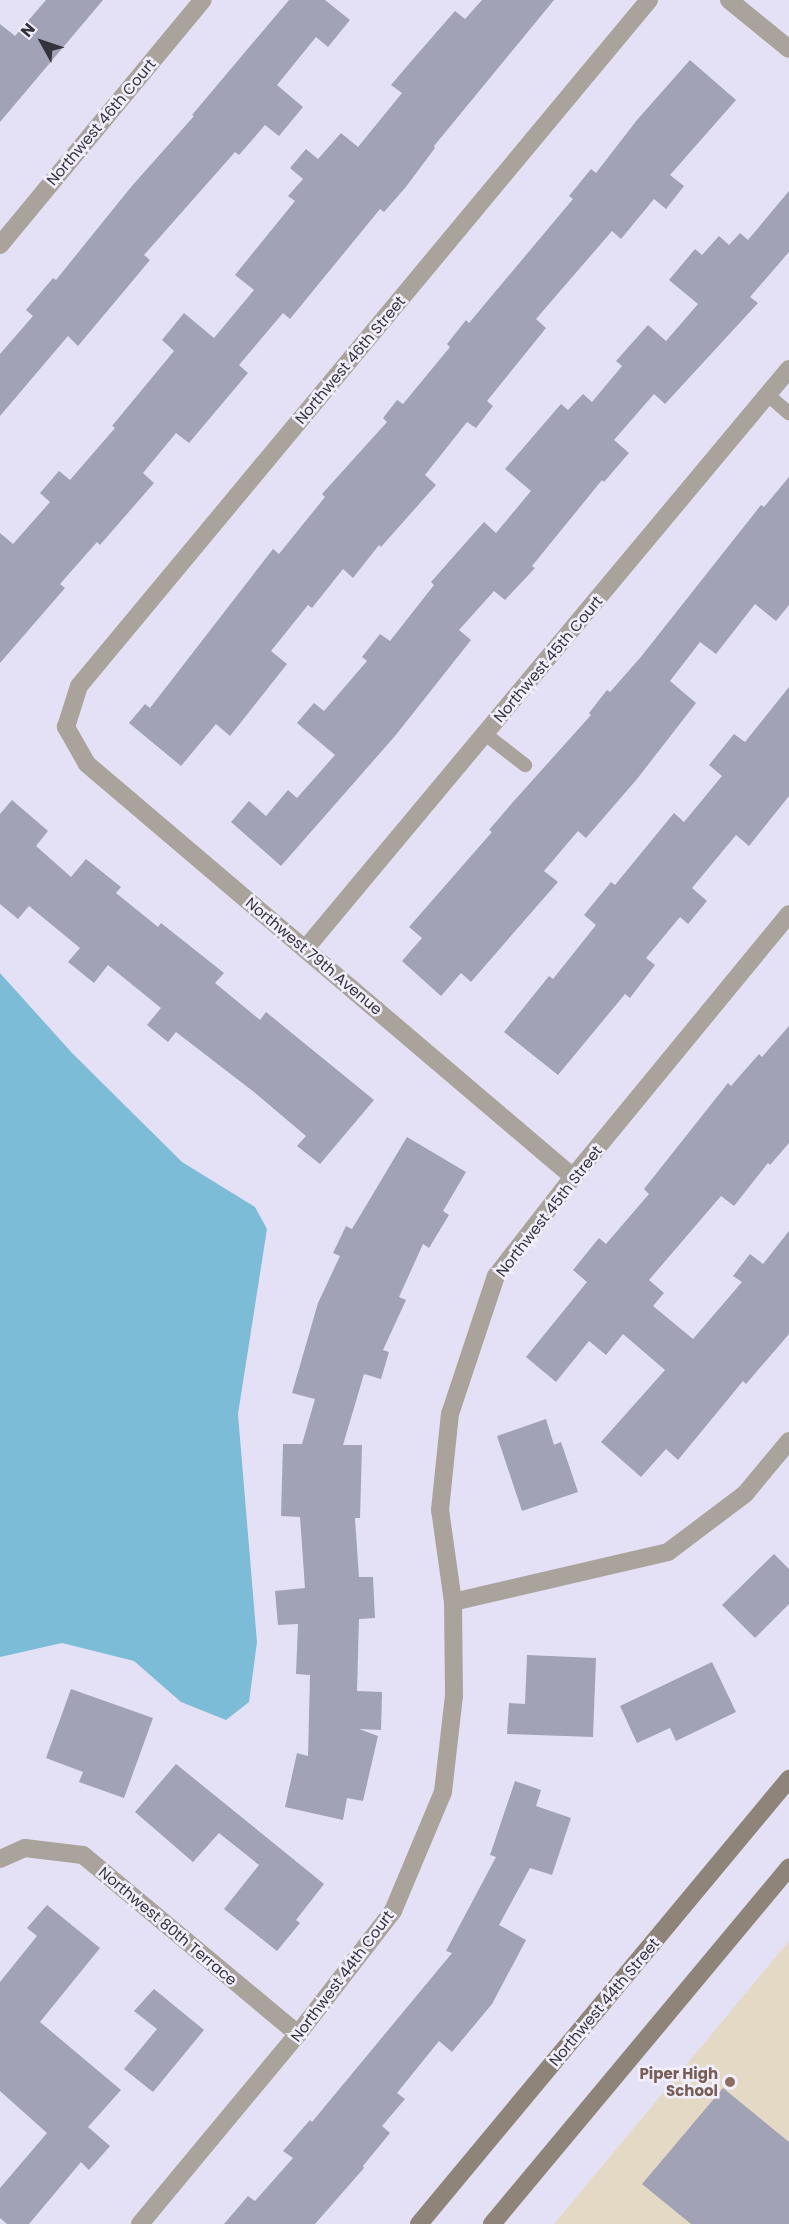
<!DOCTYPE html>
<style>
body{margin:0}
#map{position:relative;width:789px;height:2224px;overflow:hidden;background:#e4e1f6;font-family:Poppins,sans-serif}
div>[style]{position:absolute}
.education>*{inset:0;background:#e4d9c4}
.water>*{inset:0;background:#7dbcd7}
.building>*{inset:0;background:#a1a2b6}
.lane>*{height:14px;margin:-7px;padding:0 7px;transform-origin:7px;border-radius:7px;background:#aaa39c}
.street>*{height:18px;margin:-9px;padding:0 9px;transform-origin:9px;border-radius:9px;background:#aaa39c}
.secondary>*{height:18px;margin:-9px;padding:0 9px;transform-origin:9px;border-radius:9px;background:#8e847a}
.dots>*{width:16px;height:16px;translate:-50% -50%;box-sizing:border-box;border:3px solid #f1effc;border-radius:50%}
span{translate:-50% -50%;white-space:nowrap;text-align:center;line-height:1.15;-webkit-text-stroke:5px #f1effc;paint-order:stroke}
.street-label{font-size:15px;color:#34323a}
.education-label{font-size:15px;color:#785e54;font-weight:700}
.right{translate:-100% -50%;text-align:right}
.north{position:absolute;left:12px;top:12px;width:60px;height:60px;-webkit-text-stroke:4px #f1effc;paint-order:stroke;rotate:310deg;font-size:16px;font-weight:700;line-height:24px;text-align:center;color:#34323a}
.north::after{content:'';display:block;margin:auto;width:21px;height:27px;background:#34323a;clip-path:polygon(50% 0,100% 100%,50% 72%,0 100%)}
</style>
<div id="map">
<div class="education">
<div style="clip-path:polygon(789px 1941px,789px 2224px,554px 2224px)"></div>
</div>
<div class="water">
<div style="clip-path:polygon(0 973px,72px 1053px,182px 1162px,255px 1207px,267px 1229px,238px 1414px,257px 1642px,249px 1702px,226px 1720px,181px 1702px,134px 1661px,62px 1643px,0 1657px)"></div>
</div>
<div class="building">
<div style="clip-path:polygon(46px 0,103px 0,0 122px,0 24px,15px 36px)"></div>
<div style="clip-path:polygon(289px 0,325px 0,350px 20px,328px 47px,316px 37px,277px 85px,303px 107px,279px 136px,265px 125px,239px 155px,235px 152px,144px 255px,150px 260px,78px 346px,68px 336px,0 416px,0 354px,33px 316px,26px 310px,53px 278px,56px 280px,131px 187px,194px 116px,192px 115px)"></div>
<div style="clip-path:polygon(482px 0,554px 0,434px 146px,435px 148px,405px 188px,384px 212px,380px 209px,290px 319px,283px 313px,239px 365px,248px 373px,189px 443px,176px 433px,143px 473px,154px 483px,100px 545px,97px 542px,60px 584px,65px 588px,0 663px,0 533px,13px 544px,50px 502px,40px 493px,59px 471px,70px 480px,115px 428px,112px 426px,174px 351px,162px 340px,184px 313px,214px 338px,254px 290px,235px 275px,295px 201px,288px 196px,303px 179px,290px 168px,306px 149px,318px 159px,341px 133px,358px 147px,402px 93px,391px 85px,414px 58px,455px 11px,465px 19px)"></div>
<div style="clip-path:polygon(690px 60px,736px 100px,670px 175px,684px 186px,666px 209px,654px 199px,621px 239px,612px 231px,536px 319px,546px 328px,487px 401px,493px 406px,476px 428px,467px 422px,425px 475px,436px 485px,381px 547px,379px 545px,353px 578px,343px 569px,312px 608px,308px 605px,271px 651px,287px 664px,230px 736px,216px 724px,181px 766px,129px 723px,145px 704px,150px 708px,273px 549px,279px 554px,325px 497px,322px 494px,387px 422px,383px 418px,397px 400px,403px 404px,450px 347px,447px 344px,466px 320px,469px 323px,573px 199px,569px 196px,591px 169px,596px 173px,637px 120px)"></div>
<div style="clip-path:polygon(789px 191px,789px 252px,750px 297px,758px 303px,665px 404px,654px 394px,614px 440px,629px 453px,604px 482px,602px 480px,532px 566px,535px 568px,505px 600px,494px 591px,459px 630px,471px 640px,395px 736px,281px 866px,231px 822px,249px 801px,266px 816px,288px 790px,297px 798px,335px 755px,297px 723px,314px 703px,324px 711px,367px 661px,362px 657px,380px 634px,390px 641px,434px 585px,431px 582px,484px 522px,496px 533px,531px 491px,505px 469px,561px 404px,568px 410px,583px 394px,592px 402px,622px 366px,616px 361px,648px 325px,666px 341px,698px 304px,669px 280px,695px 249px,702px 255px,719px 236px,729px 245px,740px 233px,748px 240px)"></div>
<div style="clip-path:polygon(789px 477px,789px 605px,776px 621px,755px 604px,716px 654px,700px 642px,670px 681px,696px 703px,637px 779px,586px 838px,578px 831px,544px 871px,558px 882px,530px 914px,471px 982px,461px 973px,441px 996px,402px 961px,422px 938px,409px 927px,492px 832px,489px 830px,513px 802px,591px 715px,589px 713px,607px 690px,610px 692px,640px 658px,761px 505px,764px 507px)"></div>
<div style="clip-path:polygon(789px 687px,789px 796px,749px 846px,736px 835px,692px 888px,707px 901px,688px 924px,680px 917px,646px 958px,655px 965px,630px 998px,625px 994px,558px 1075px,504px 1032px,549px 976px,553px 979px,596px 925px,584px 915px,611px 882px,615px 885px,674px 813px,684px 822px,722px 776px,709px 765px,734px 734px,745px 742px)"></div>
<div style="clip-path:polygon(12px 800px,48px 831px,36px 846px,71px 877px,86px 859px,121px 887px,116px 893px,158px 927px,161px 923px,224px 973px,215px 983px,260px 1020px,266px 1012px,374px 1100px,320px 1164px,297px 1146px,306px 1136px,254px 1092px,176px 1032px,168px 1042px,147px 1025px,161px 1008px,108px 965px,94px 983px,68px 962px,80px 948px,29px 906px,18px 919px,0 904px,0 814px)"></div>
<div style="clip-path:polygon(789px 1026px,789px 1143px,770px 1165px,768px 1163px,734px 1206px,721px 1196px,649px 1280px,664px 1293px,653px 1306px,693px 1339px,742px 1282px,733px 1276px,750px 1254px,763px 1264px,789px 1231px,789px 1334px,746px 1384px,743px 1381px,678px 1460px,666px 1449px,641px 1477px,601px 1442px,665px 1370px,623px 1334px,606px 1355px,589px 1341px,556px 1382px,526px 1357px,587px 1282px,573px 1270px,599px 1238px,606px 1244px,649px 1194px,644px 1189px,728px 1083px,731px 1086px,759px 1054px,762px 1057px)"></div>
<div style="clip-path:polygon(407px 1137px,466px 1172px,443px 1211px,449px 1215px,429px 1248px,423px 1244px,399px 1297px,406px 1300px,383px 1350px,389px 1352px,381px 1379px,364px 1374px,343px 1445px,362px 1445px,360px 1518px,355px 1518px,359px 1577px,373px 1577px,375px 1618px,359px 1619px,357px 1691px,382px 1692px,381px 1730px,359px 1729px,378px 1736px,363px 1801px,347px 1798px,343px 1820px,285px 1807px,297px 1753px,308px 1756px,310px 1675px,296px 1674px,298px 1624px,278px 1625px,275px 1591px,305px 1588px,300px 1517px,281px 1516px,283px 1444px,302px 1444px,315px 1399px,292px 1393px,318px 1303px,340px 1256px,333px 1253px,346px 1226px,352px 1229px)"></div>
<div style="clip-path:polygon(546px 1419px,554px 1445px,561px 1442px,578px 1492px,522px 1511px,497px 1436px)"></div>
<div style="clip-path:polygon(774px 1554px,789px 1569px,789px 1604px,755px 1638px,722px 1605px)"></div>
<div style="clip-path:polygon(527px 1655px,596px 1658px,593px 1737px,507px 1734px,509px 1703px,525px 1704px)"></div>
<div style="clip-path:polygon(712px 1662px,736px 1712px,676px 1741px,670px 1728px,637px 1743px,620px 1706px)"></div>
<div style="clip-path:polygon(71px 1689px,153px 1718px,124px 1798px,79px 1782px,83px 1772px,46px 1758px)"></div>
<div style="clip-path:polygon(176px 1764px,324px 1884px,296px 1920px,300px 1923px,277px 1951px,224px 1909px,259px 1865px,219px 1833px,193px 1862px,135px 1812px)"></div>
<div style="clip-path:polygon(515px 1781px,541px 1790px,536px 1806px,571px 1818px,552px 1875px,530px 1868px,499px 1925px,526px 1940px,492px 2004px,452px 2052px,439px 2041px,397px 2093px,405px 2099px,382px 2126px,390px 2133px,363px 2166px,364px 2168px,315px 2224px,224px 2224px,248px 2196px,255px 2201px,293px 2158px,283px 2151px,310px 2120px,312px 2122px,452px 1953px,446px 1951px,496px 1857px,490px 1855px)"></div>
<div style="clip-path:polygon(47px 1905px,100px 1948px,40px 2022px,121px 2090px,88px 2127px,110px 2146px,89px 2170px,81px 2162px,29px 2224px,7px 2224px,0 2218px,0 2188px,47px 2133px,0 2091px,0 1982px,37px 1936px,27px 1928px)"></div>
<div style="clip-path:polygon(154px 1989px,204px 2030px,153px 2092px,124px 2069px,157px 2029px,134px 2011px)"></div>
<div style="clip-path:polygon(723px 2088px,789px 2142px,789px 2224px,691px 2224px,642px 2184px)"></div>
</div>
<div class="lane">
<div style="left:768px;top:395px;width:28px;rotate:41deg"></div>
<div style="left:485px;top:734px;width:51px;rotate:37.8deg"></div>
</div>
<div class="street">
<div style="left:729px;top:0;width:77px;rotate:39.2deg"></div>
<div style="left:0;top:245px;width:318px;rotate:-50.4deg"></div>
<div style="left:306px;top:948px;width:754px;rotate:-50.17deg"></div>
<div style="left:573px;top:1177px;width:638px;rotate:-139.64deg"></div>
<div style="left:87px;top:764px;width:43px;rotate:-119.6deg"></div>
<div style="left:66px;top:727px;width:43px;rotate:-72.4deg"></div>
<div style="left:79px;top:686px;width:892px;rotate:-50.28deg"></div>
<div style="left:453px;top:1602px;width:93px;rotate:-98deg"></div>
<div style="left:440px;top:1510px;width:97px;rotate:-84.1deg"></div>
<div style="left:450px;top:1414px;width:145px;rotate:-71.6deg"></div>
<div style="left:496px;top:1276px;width:125px;rotate:-52.1deg"></div>
<div style="left:573px;top:1177px;width:340px;rotate:-50.6deg"></div>
<div style="left:0;top:1859px;width:27px;rotate:-24deg"></div>
<div style="left:25px;top:1848px;width:58px;rotate:6.9deg"></div>
<div style="left:83px;top:1855px;width:280px;rotate:39.8deg"></div>
<div style="left:140px;top:2224px;width:247px;rotate:-50.3deg"></div>
<div style="left:298px;top:2034px;width:155px;rotate:-52.3deg"></div>
<div style="left:393px;top:1911px;width:129px;rotate:-67.2deg"></div>
<div style="left:443px;top:1792px;width:97px;rotate:-83.5deg"></div>
<div style="left:454px;top:1696px;width:94px;rotate:-90.6deg"></div>
<div style="left:453px;top:1602px;width:221px;rotate:-13.1deg"></div>
<div style="left:668px;top:1552px;width:96px;rotate:-37deg"></div>
<div style="left:745px;top:1494px;width:69px;rotate:-50.3deg"></div>
</div>
<div class="secondary">
<div style="left:419px;top:2224px;width:579px;rotate:-50.26deg"></div>
<div style="left:492px;top:2224px;width:464px;rotate:-50.2deg"></div>
</div>
<div class="dots">
<div style="left:730px;top:2082px;background:#8d6e63"></div>
</div>
<div class="street-label">
<span style="left:101px;top:122px;rotate:-50deg">Northwest 46th Court</span>
<span style="left:350px;top:360px;rotate:-50deg">Northwest 46th Street</span>
<span style="left:548px;top:659px;rotate:-50deg">Northwest 45th Court</span>
<span style="left:314px;top:956px;rotate:40deg">Northwest 79th Avenue</span>
<span style="left:549px;top:1211px;rotate:-52deg">Northwest 45th Street</span>
<span style="left:168px;top:1926px;rotate:40deg">Northwest 80th Terrace</span>
<span style="left:342px;top:1976px;rotate:-53deg">Northwest 44th Court</span>
<span style="left:604px;top:2002px;rotate:-50deg">Northwest 44th Street</span>
</div>
<div class="education-label">
<span class="right" style="left:718px;top:2082px">Piper High<br>School</span>
</div>
<div class="north">N</div>
</div>
